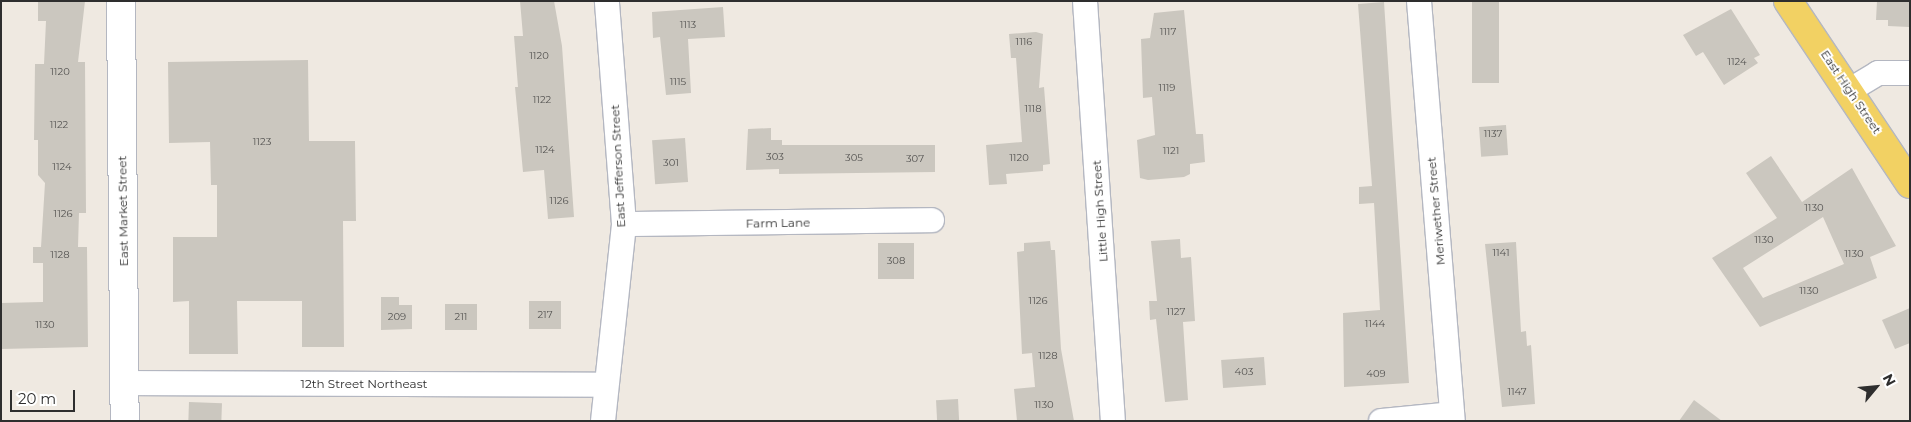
<!DOCTYPE html>
<style>
body{margin:0}
#map{position:relative;width:1911px;height:422px;overflow:hidden;background:#efe9e1;font-family:Montserrat,sans-serif}
div>[style]{position:absolute}
.building>*{inset:0;background:#cbc7bf;transform-origin:0 0}
.roads{filter:drop-shadow(1px 0 #b4b7c1) drop-shadow(-1px 0 #b4b7c1) drop-shadow(0 1px #b4b7c1) drop-shadow(0 -1px #b4b7c1)}
.street>*{height:24px;margin:-12px;padding:0 12px;transform-origin:12px;border-radius:12px;background:#fff}
.secondary>*{height:28px;margin:-14px;padding:0 14px;transform-origin:14px;border-radius:14px;background:#fff}
.primary>*{height:28px;margin:-14px;padding:0 14px;transform-origin:14px;border-radius:14px;background:#f2d163}
span{translate:-50% -50%;white-space:nowrap;text-align:center;line-height:1.15;-webkit-text-stroke:4px #fff;paint-order:stroke}
.number-label{font-size:10px;color:#555452}
.number-label span{-webkit-text-stroke-width:0}
.street-label{font-size:12px;color:#2e2e2e}
.frame{position:absolute;inset:0;border:2px solid #2e2e2e;pointer-events:none}
.north{position:absolute;left:1851px;top:362px;width:50px;height:50px;-webkit-text-stroke:4px #fff;paint-order:stroke;rotate:62deg;font-size:14px;font-weight:700;line-height:20px;text-align:center;color:#2e2e2e}
.north::after{content:'';display:block;margin:auto;width:18px;height:22px;background:#2e2e2e;clip-path:polygon(50% 0,100% 100%,50% 72%,0 100%)}
.scale{position:absolute;left:10px;top:390px;width:65px;height:22px;box-sizing:border-box;border:2px solid #2e2e2e;border-top:0;padding-left:6px;font-size:15px;line-height:18px;white-space:nowrap;color:#2e2e2e;-webkit-text-stroke:4px #fff;paint-order:stroke}
</style>
<div id="map">
<div class="building">
<div style="clip-path:polygon(38px 1px,85px 1px,78px 62px,85px 62px,86px 213px,79px 213px,78px 247px,87px 247px,88px 347px,1px 349px,1px 303px,43px 302px,43px 263px,33px 263px,33px 247px,41px 247px,45px 183px,38px 175px,38px 140px,34px 140px,35px 64px,44px 64px,46px 21px,38px 21px)"></div>
<div style="clip-path:polygon(520px 1px,554px 1px,562px 46px,574px 217px,548px 219px,544px 170px,523px 172px,515px 87px,518px 87px,514px 36px,523px 36px)"></div>
<div style="left:1472px;top:1px;width:27px;height:82px"></div>
<div style="clip-path:polygon(1877px 1px,1910px 1px,1909px 27px,1888px 26px,1888px 20px,1876px 20px)"></div>
<div style="clip-path:polygon(1384px 2px,1409px 383px,1344px 387px,1343px 313px,1380px 310px,1374px 203px,1359px 204px,1359px 187px,1372px 186px,1358px 4px)"></div>
<div style="clip-path:polygon(723px 7px,725px 37px,688px 39px,691px 93px,666px 95px,660px 37px,653px 38px,652px 12px)"></div>
<div style="clip-path:polygon(1731px 9px,1760px 55px,1754px 58px,1758px 63px,1724px 85px,1703px 52px,1696px 56px,1683px 35px)"></div>
<div style="clip-path:polygon(1184px 10px,1196px 134px,1203px 134px,1205px 162px,1190px 164px,1190px 174px,1184px 177px,1148px 180px,1140px 178px,1137px 140px,1155px 135px,1152px 97px,1143px 98px,1141px 39px,1150px 38px,1154px 13px)"></div>
<div style="clip-path:polygon(1036px 32px,1043px 34px,1039px 88px,1044px 87px,1050px 164px,1043px 165px,1043px 171px,1006px 174px,1007px 184px,989px 185px,986px 145px,1022px 142px,1016px 58px,1011px 58px,1009px 34px)"></div>
<div style="clip-path:polygon(308px 60px,309px 141px,355px 141px,356px 221px,343px 221px,344px 347px,302px 347px,302px 301px,237px 301px,238px 354px,189px 354px,189px 301px,173px 302px,173px 237px,217px 237px,217px 185px,211px 185px,210px 142px,169px 143px,168px 62px)"></div>
<div style="left:1506px;top:125px;width:30px;height:27px;rotate:86deg"></div>
<div style="clip-path:polygon(771px 128px,771px 140px,782px 140px,782px 145px,935px 145px,935px 172px,779px 174px,779px 169px,746px 170px,748px 129px)"></div>
<div style="left:685px;top:138px;width:44px;height:33px;rotate:86deg"></div>
<div style="clip-path:polygon(evenodd,1771px 156px,1802px 202px,1852px 168px,1896px 246px,1870px 257px,1877px 278px,1760px 327px,1712px 258px,1777px 218px,1746px 173px,1771px 156px,1823px 217px,1844px 264px,1763px 298px,1743px 268px,1823px 217px)"></div>
<div style="clip-path:polygon(1180px 239px,1181px 258px,1191px 257px,1195px 321px,1183px 322px,1188px 400px,1165px 402px,1156px 319px,1150px 320px,1149px 301px,1157px 301px,1151px 241px)"></div>
<div style="clip-path:polygon(1050px 241px,1051px 250px,1055px 250px,1061px 349px,1074px 421px,1017px 421px,1014px 389px,1035px 387px,1032px 353px,1022px 354px,1017px 252px,1024px 251px,1024px 243px)"></div>
<div style="clip-path:polygon(1516px 242px,1521px 332px,1526px 331px,1527px 346px,1531px 345px,1535px 404px,1502px 407px,1485px 244px)"></div>
<div style="left:878px;top:243px;width:36px;height:36px"></div>
<div style="clip-path:polygon(381px 297px,399px 297px,399px 305px,412px 305px,412px 329px,381px 330px)"></div>
<div style="left:529px;top:301px;width:32px;height:28px"></div>
<div style="left:477px;top:304px;width:26px;height:32px;rotate:90deg"></div>
<div style="clip-path:polygon(1910px 308px,1910px 343px,1895px 349px,1882px 320px)"></div>
<div style="left:1264px;top:357px;width:28px;height:43px;rotate:86deg"></div>
<div style="left:958px;top:399px;width:22px;height:22px;rotate:87deg"></div>
<div style="clip-path:polygon(1694px 400px,1722px 421px,1679px 421px)"></div>
<div style="left:189px;top:402px;width:33px;height:19px;rotate:2deg"></div>
</div>
<div class="roads">
<div class="street">
<div style="left:1085px;top:1px;width:421px;rotate:86.2deg"></div>
<div style="left:1419px;top:1px;width:421px;rotate:85.4deg"></div>
<div style="left:1850px;top:90px;width:33px;rotate:-31deg"></div>
<div style="left:1878px;top:73px;width:32px"></div>
<div style="left:624px;top:224px;width:308px;rotate:-0.7deg"></div>
<div style="left:125px;top:383px;width:479px;rotate:0.2deg"></div>
<div style="left:603px;top:421px;width:198px;rotate:-83.9deg"></div>
<div style="left:624px;top:224px;width:224px;rotate:-94.4deg"></div>
<div style="left:1381px;top:421px;width:71px;rotate:-5.6deg"></div>
</div>
<div class="secondary">
<div style="left:121px;top:1px;width:420px;rotate:89.5deg"></div>
</div>
<div class="primary">
<div style="left:1788px;top:1px;width:220px;rotate:56.3deg"></div>
</div>
</div>
<div class="number-label">
<span style="left:688px;top:25px">1113</span>
<span style="left:1168px;top:32px">1117</span>
<span style="left:1024px;top:42px">1116</span>
<span style="left:539px;top:56px">1120</span>
<span style="left:1737px;top:62px">1124</span>
<span style="left:60px;top:72px">1120</span>
<span style="left:678px;top:82px">1115</span>
<span style="left:1167px;top:88px">1119</span>
<span style="left:542px;top:100px">1122</span>
<span style="left:1033px;top:109px">1118</span>
<span style="left:59px;top:125px">1122</span>
<span style="left:1493px;top:134px">1137</span>
<span style="left:262px;top:142px">1123</span>
<span style="left:545px;top:150px">1124</span>
<span style="left:1171px;top:151px">1121</span>
<span style="left:775px;top:157px">303</span>
<span style="left:854px;top:158px">305</span>
<span style="left:1019px;top:158px">1120</span>
<span style="left:915px;top:159px">307</span>
<span style="left:671px;top:163px">301</span>
<span style="left:62px;top:167px">1124</span>
<span style="left:559px;top:201px">1126</span>
<span style="left:1814px;top:208px">1130</span>
<span style="left:63px;top:214px">1126</span>
<span style="left:1764px;top:240px">1130</span>
<span style="left:1501px;top:253px">1141</span>
<span style="left:1854px;top:254px">1130</span>
<span style="left:60px;top:255px">1128</span>
<span style="left:896px;top:261px">308</span>
<span style="left:1809px;top:291px">1130</span>
<span style="left:1038px;top:301px">1126</span>
<span style="left:1176px;top:312px">1127</span>
<span style="left:545px;top:315px">217</span>
<span style="left:397px;top:317px">209</span>
<span style="left:461px;top:317px">211</span>
<span style="left:1375px;top:324px">1144</span>
<span style="left:45px;top:325px">1130</span>
<span style="left:1048px;top:356px">1128</span>
<span style="left:1244px;top:372px">403</span>
<span style="left:1376px;top:374px">409</span>
<span style="left:1517px;top:392px">1147</span>
<span style="left:1044px;top:405px">1130</span>
</div>
<div class="street-label">
<span style="left:1851px;top:92px;rotate:56deg">East High Street</span>
<span style="left:618px;top:166px;rotate:-93deg">East Jefferson Street</span>
<span style="left:123px;top:211px;rotate:-91deg">East Market Street</span>
<span style="left:1100px;top:211px;rotate:-94deg">Little High Street</span>
<span style="left:1436px;top:211px;rotate:-95deg">Meriwether Street</span>
<span style="left:778px;top:223px;rotate:-1deg">Farm Lane</span>
<span style="left:364px;top:384px">12th Street Northeast</span>
</div>
<div class="frame"></div>
<div class="north">N</div>
<div class="scale">20 m</div>
</div>
